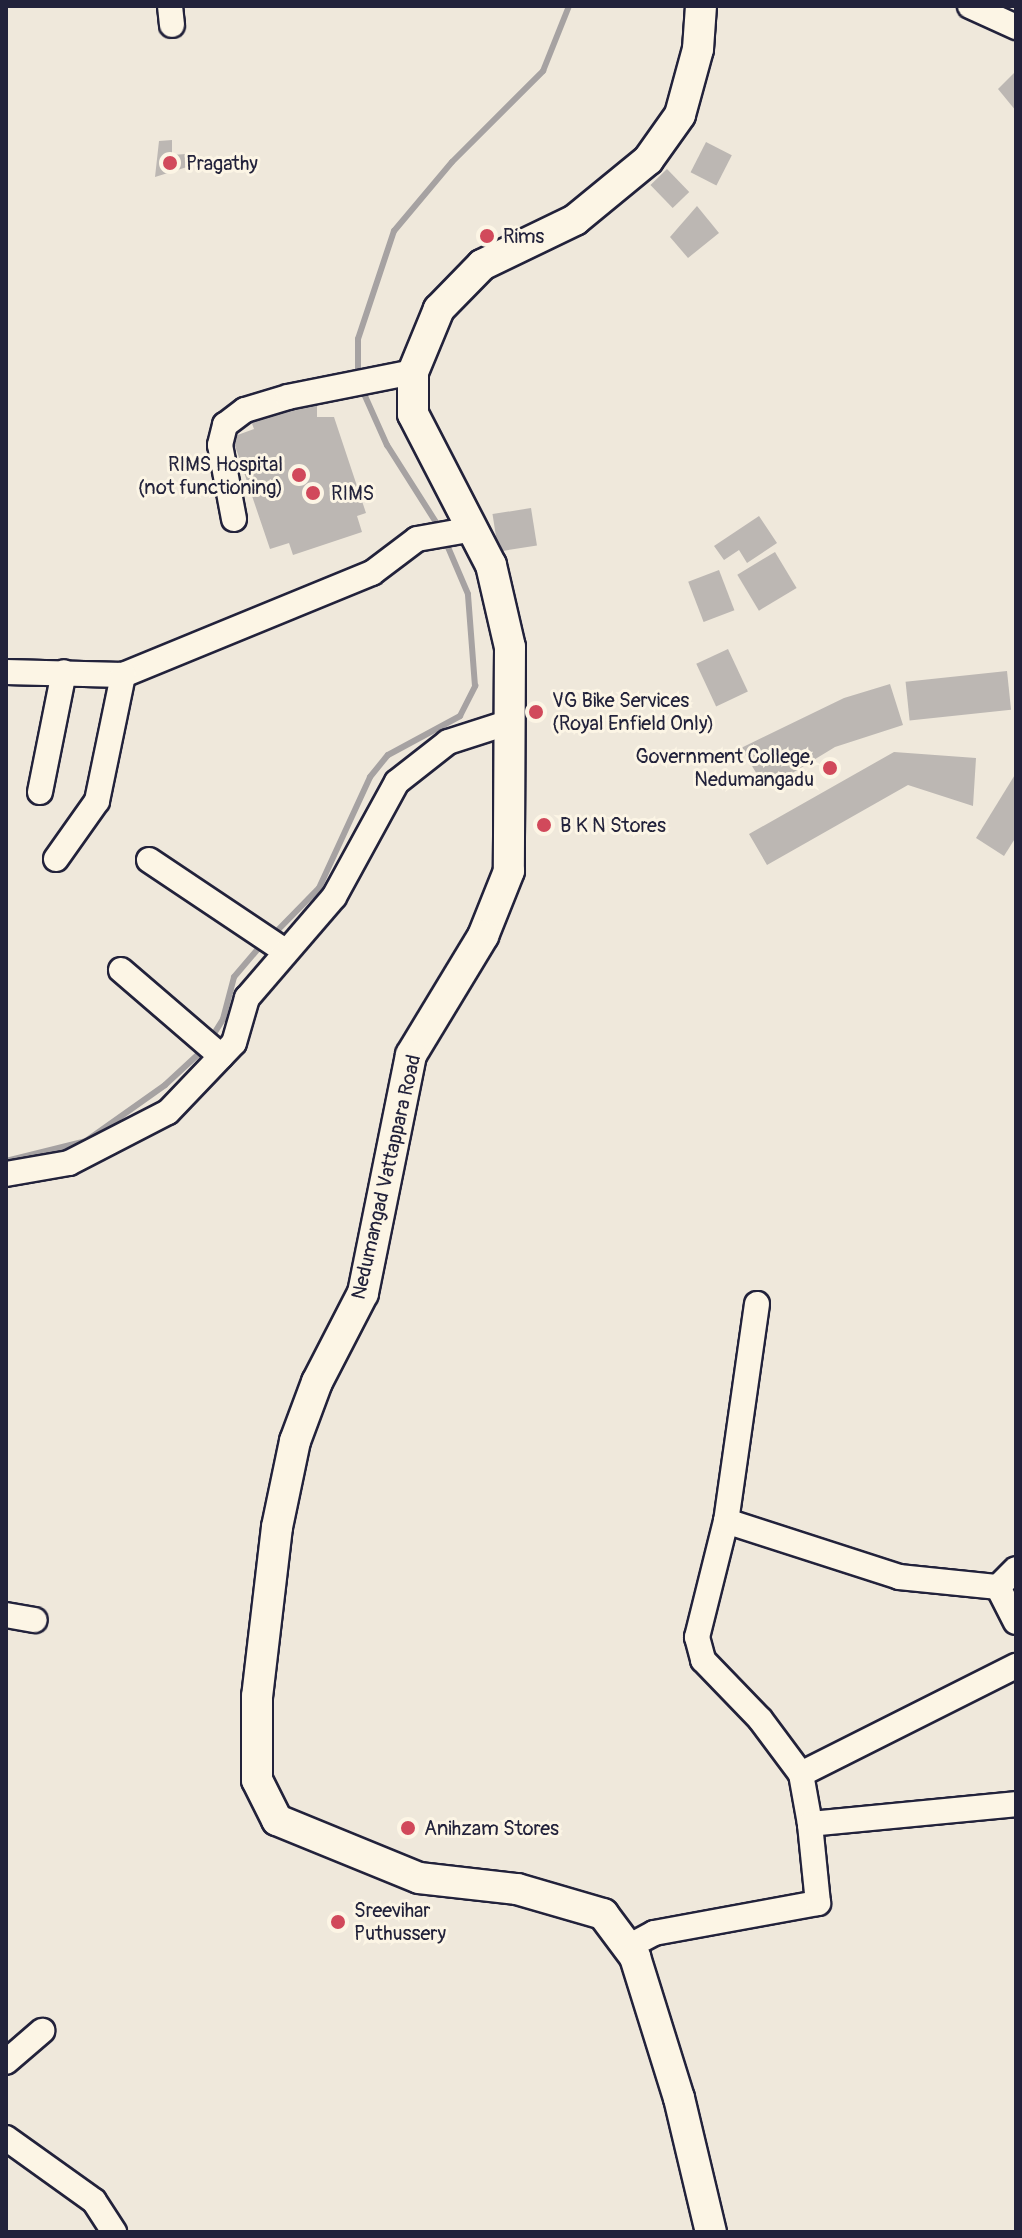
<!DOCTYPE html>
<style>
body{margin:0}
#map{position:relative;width:1022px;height:2238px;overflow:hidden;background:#efe8db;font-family:Pangolin,sans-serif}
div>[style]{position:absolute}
.stream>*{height:6px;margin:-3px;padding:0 3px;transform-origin:3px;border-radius:3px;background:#a6a2a2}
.building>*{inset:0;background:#bcb7b3;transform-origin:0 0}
.roads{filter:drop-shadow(2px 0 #22223b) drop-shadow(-2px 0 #22223b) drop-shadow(0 2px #22223b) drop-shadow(0 -2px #22223b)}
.minor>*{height:24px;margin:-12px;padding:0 12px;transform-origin:12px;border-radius:12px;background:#fcf5e5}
.major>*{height:30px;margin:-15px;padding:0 15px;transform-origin:15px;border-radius:15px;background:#fcf5e5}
.dots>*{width:22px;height:22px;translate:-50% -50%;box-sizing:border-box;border:4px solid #fcf5e5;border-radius:50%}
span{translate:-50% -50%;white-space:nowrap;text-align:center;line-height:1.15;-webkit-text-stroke:6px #fcf5e5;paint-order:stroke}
.poi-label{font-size:20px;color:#22223b}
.left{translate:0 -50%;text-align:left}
.right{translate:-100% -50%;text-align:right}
.street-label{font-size:20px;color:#22223b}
.frame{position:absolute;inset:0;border:8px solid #22223b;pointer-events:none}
</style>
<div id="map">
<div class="stream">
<div style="left:358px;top:376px;width:37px;rotate:-90deg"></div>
<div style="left:358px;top:339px;width:114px;rotate:-71.6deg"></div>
<div style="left:394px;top:231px;width:90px;rotate:-50deg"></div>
<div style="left:452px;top:162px;width:129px;rotate:-45deg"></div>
<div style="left:543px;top:71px;width:70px;rotate:-68.2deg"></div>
<div style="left:361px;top:387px;width:64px;rotate:65.9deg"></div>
<div style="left:387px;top:445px;width:101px;rotate:57.6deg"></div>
<div style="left:272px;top:936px;width:67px;rotate:-45.6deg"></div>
<div style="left:319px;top:888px;width:122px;rotate:-65.3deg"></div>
<div style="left:370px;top:777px;width:28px;rotate:-51deg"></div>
<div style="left:388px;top:755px;width:82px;rotate:-28.4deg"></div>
<div style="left:460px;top:716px;width:34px;rotate:-63deg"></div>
<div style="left:475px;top:686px;width:92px;rotate:-94.4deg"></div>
<div style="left:468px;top:594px;width:59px;rotate:-113.1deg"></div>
<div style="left:210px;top:1040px;width:25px;rotate:-58deg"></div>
<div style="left:223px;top:1019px;width:43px;rotate:-75.3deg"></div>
<div style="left:234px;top:977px;width:45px;rotate:-49.5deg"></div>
<div style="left:6px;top:1161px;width:82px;rotate:-14deg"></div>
<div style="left:86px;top:1141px;width:97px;rotate:-35.3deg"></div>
<div style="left:165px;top:1085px;width:53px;rotate:-42.7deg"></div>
</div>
<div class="building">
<div style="clip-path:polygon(1016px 71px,1016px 111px,998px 89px)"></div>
<div style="clip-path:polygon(172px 140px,172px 155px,186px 154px,187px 167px,155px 177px,159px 141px)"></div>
<div style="left:706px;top:142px;width:29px;height:34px;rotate:27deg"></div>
<div style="left:667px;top:169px;width:32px;height:23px;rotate:46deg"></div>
<div style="clip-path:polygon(697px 206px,719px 233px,688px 258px,670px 237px)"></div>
<div style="clip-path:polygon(317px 399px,317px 417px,334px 417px,366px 513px,357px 516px,362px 532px,293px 555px,289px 543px,270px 549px,232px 437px,254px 429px,251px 421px)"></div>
<div style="left:531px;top:508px;width:38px;height:39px;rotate:81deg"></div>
<div style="clip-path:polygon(759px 516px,777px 543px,747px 563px,739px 550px,724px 560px,714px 546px)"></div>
<div style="left:775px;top:552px;width:42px;height:44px;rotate:59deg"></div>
<div style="left:719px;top:570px;width:43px;height:33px;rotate:69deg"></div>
<div style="left:728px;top:649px;width:47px;height:35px;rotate:65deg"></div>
<div style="left:1007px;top:671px;width:39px;height:102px;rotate:84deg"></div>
<div style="clip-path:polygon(890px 684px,903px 725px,835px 747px,766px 789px,741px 748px,844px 698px)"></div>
<div style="clip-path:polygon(894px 752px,976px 758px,973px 806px,908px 785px,767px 865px,749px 834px)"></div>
<div style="clip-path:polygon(1016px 773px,1016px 837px,1004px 856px,976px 838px)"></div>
</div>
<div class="roads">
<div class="minor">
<div style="left:170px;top:6px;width:19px;rotate:84deg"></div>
<div style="left:970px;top:6px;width:51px;rotate:24.5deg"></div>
<div style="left:234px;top:519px;width:75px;rotate:-100.7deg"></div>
<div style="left:220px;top:445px;width:21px;rotate:-76deg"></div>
<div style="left:225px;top:425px;width:25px;rotate:-37deg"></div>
<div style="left:245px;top:410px;width:45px;rotate:-16.8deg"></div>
<div style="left:288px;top:397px;width:127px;rotate:-11.3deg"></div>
<div style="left:6px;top:672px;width:117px;rotate:1.5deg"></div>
<div style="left:123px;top:675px;width:269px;rotate:-22.3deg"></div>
<div style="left:372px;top:573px;width:56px;rotate:-37.1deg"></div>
<div style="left:417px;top:539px;width:58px;rotate:-10deg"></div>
<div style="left:40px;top:792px;width:122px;rotate:-78.7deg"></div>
<div style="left:56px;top:859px;width:71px;rotate:-54.7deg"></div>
<div style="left:97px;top:801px;width:129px;rotate:-78.3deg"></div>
<div style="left:149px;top:860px;width:164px;rotate:33.8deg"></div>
<div style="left:121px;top:970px;width:132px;rotate:40.7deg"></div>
<div style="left:6px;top:1174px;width:64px;rotate:-9.9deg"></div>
<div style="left:69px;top:1163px;width:111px;rotate:-27.3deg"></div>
<div style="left:168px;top:1112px;width:95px;rotate:-46.3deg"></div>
<div style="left:234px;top:1043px;width:47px;rotate:-73.9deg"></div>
<div style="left:247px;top:998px;width:133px;rotate:-49.3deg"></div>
<div style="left:334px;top:897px;width:131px;rotate:-61.3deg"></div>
<div style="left:397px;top:782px;width:65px;rotate:-38.1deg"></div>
<div style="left:448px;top:742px;width:65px;rotate:-17.9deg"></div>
<div style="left:757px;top:1304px;width:219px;rotate:98.1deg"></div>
<div style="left:726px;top:1521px;width:120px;rotate:104deg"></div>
<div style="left:697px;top:1637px;width:24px;rotate:75deg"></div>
<div style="left:703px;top:1660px;width:82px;rotate:46deg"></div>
<div style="left:760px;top:1719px;width:69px;rotate:53.3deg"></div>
<div style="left:801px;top:1774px;width:51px;rotate:79.8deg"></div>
<div style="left:726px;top:1521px;width:182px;rotate:17.9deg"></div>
<div style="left:899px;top:1577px;width:100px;rotate:5.8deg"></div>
<div style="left:998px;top:1587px;width:39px;rotate:63deg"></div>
<div style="left:998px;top:1587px;width:25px;rotate:-45deg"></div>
<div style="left:6px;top:1615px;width:29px;rotate:10deg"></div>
<div style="left:801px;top:1774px;width:241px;rotate:-26.7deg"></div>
<div style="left:628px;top:1947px;width:30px;rotate:-28deg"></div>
<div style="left:654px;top:1933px;width:167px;rotate:-10.4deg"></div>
<div style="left:818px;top:1903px;width:79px;rotate:-95.8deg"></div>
<div style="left:810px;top:1824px;width:207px;rotate:-5.5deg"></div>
<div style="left:6px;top:2062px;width:48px;rotate:-40.7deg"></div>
<div style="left:6px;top:2138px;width:108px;rotate:35.6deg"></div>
<div style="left:94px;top:2201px;width:37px;rotate:57deg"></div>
</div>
<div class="major">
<div style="left:701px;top:6px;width:43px;rotate:94deg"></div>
<div style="left:698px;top:49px;width:68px;rotate:105.3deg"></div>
<div style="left:680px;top:115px;width:55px;rotate:125.4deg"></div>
<div style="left:648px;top:160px;width:94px;rotate:140.6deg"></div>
<div style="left:575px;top:220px;width:103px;rotate:154.2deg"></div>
<div style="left:482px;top:265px;width:62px;rotate:134.3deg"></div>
<div style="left:439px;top:309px;width:68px;rotate:112.4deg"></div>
<div style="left:413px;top:372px;width:42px;rotate:90deg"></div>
<div style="left:413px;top:414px;width:170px;rotate:62.7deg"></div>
<div style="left:491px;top:565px;width:84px;rotate:77deg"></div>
<div style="left:510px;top:647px;width:224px;rotate:90.3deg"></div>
<div style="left:509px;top:871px;width:70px;rotate:111.8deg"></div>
<div style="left:483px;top:936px;width:139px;rotate:121.2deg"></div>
<div style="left:411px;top:1055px;width:243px;rotate:101.4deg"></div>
<div style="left:363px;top:1293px;width:100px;rotate:117.3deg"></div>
<div style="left:317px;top:1382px;width:63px;rotate:110.4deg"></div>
<div style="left:295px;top:1441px;width:88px;rotate:101.8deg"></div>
<div style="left:277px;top:1527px;width:170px;rotate:96.7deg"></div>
<div style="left:257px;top:1696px;width:84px;rotate:90deg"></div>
<div style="left:257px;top:1780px;width:45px;rotate:63.4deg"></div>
<div style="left:277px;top:1820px;width:153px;rotate:22.2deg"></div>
<div style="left:419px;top:1878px;width:99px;rotate:6.4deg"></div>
<div style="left:517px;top:1889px;width:90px;rotate:16.2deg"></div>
<div style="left:603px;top:1914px;width:54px;rotate:53.3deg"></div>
<div style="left:635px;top:1957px;width:148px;rotate:72.7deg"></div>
<div style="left:679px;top:2098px;width:138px;rotate:76.6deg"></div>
</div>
</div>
<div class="dots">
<div style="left:170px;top:163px;background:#d1495b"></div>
<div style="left:487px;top:236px;background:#d1495b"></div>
<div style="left:299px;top:475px;background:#d1495b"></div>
<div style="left:313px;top:493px;background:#d1495b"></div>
<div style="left:536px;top:712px;background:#d1495b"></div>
<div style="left:830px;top:768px;background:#d1495b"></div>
<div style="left:544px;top:825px;background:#d1495b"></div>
<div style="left:408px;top:1828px;background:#d1495b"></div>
<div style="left:338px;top:1922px;background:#d1495b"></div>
</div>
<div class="poi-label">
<span class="left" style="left:186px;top:163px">Pragathy</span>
<span class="left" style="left:503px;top:236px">Rims</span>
<span class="right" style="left:283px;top:476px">RIMS Hospital<br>(not functioning)</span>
<span class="left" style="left:331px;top:493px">RIMS</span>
<span class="left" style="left:552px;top:712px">VG Bike Services<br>(Royal Enfield Only)</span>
<span class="right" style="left:814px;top:768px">Government College,<br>Nedumangadu</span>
<span class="left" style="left:560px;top:825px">B K N Stores</span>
<span class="left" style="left:424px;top:1828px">Anihzam Stores</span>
<span class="left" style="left:354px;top:1922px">Sreevihar<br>Puthussery</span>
</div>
<div class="street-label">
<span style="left:386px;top:1177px;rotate:-77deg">Nedumangad Vattappara Road</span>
</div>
<div class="frame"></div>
</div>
